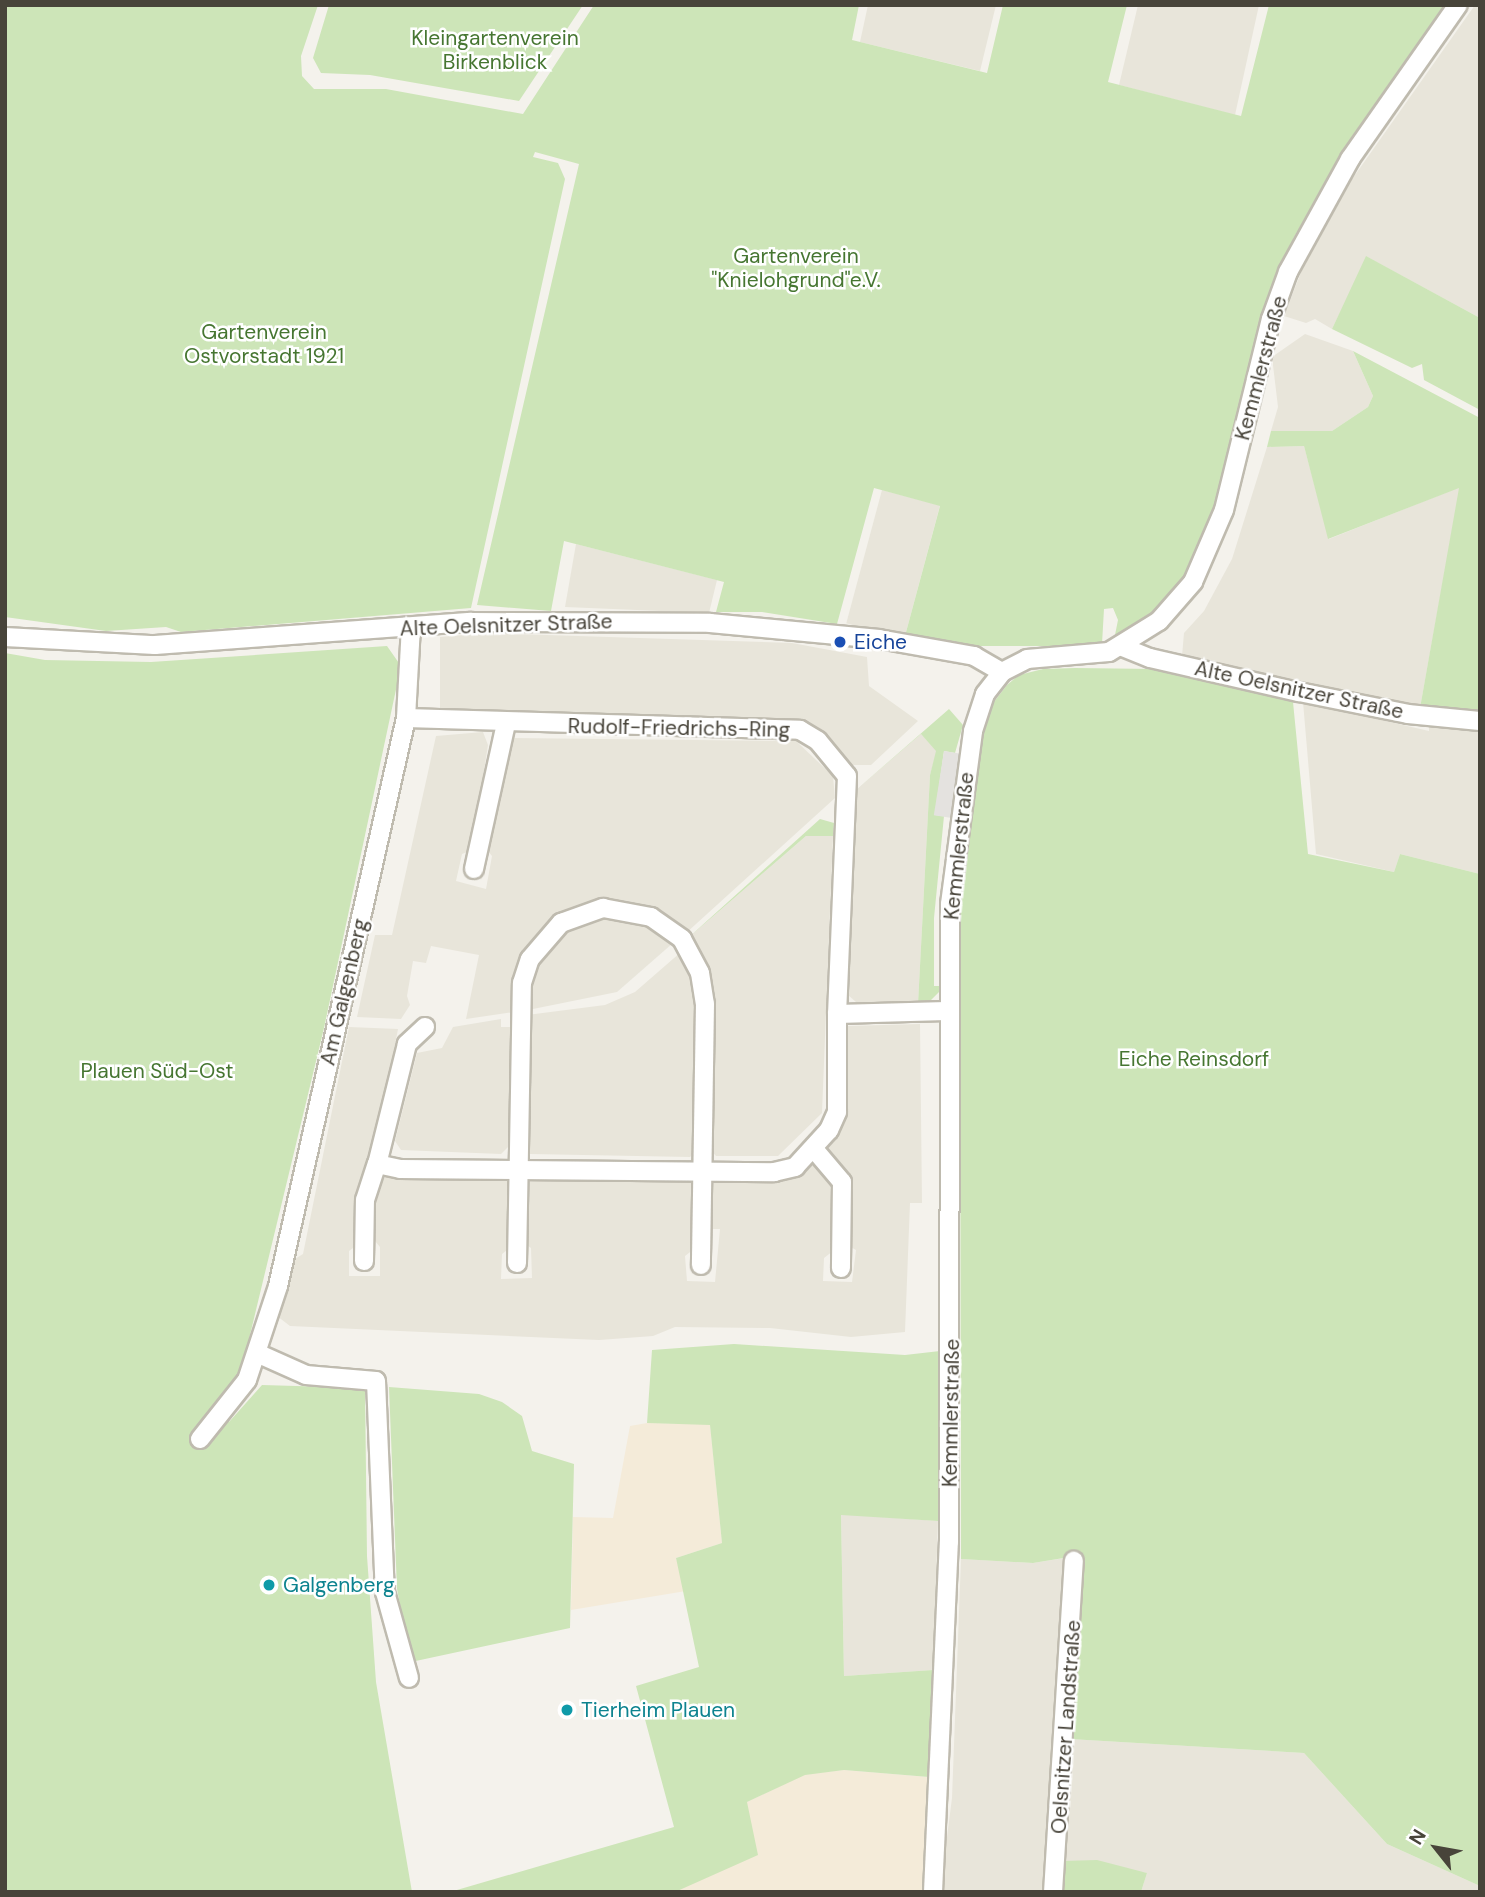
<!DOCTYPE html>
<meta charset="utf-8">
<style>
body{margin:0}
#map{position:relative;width:1485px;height:1897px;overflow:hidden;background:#f4f2ec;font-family:"DM Sans",sans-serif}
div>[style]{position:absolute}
.residential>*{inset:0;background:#e8e5da;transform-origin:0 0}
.commercial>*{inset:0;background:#f4ebd9}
.green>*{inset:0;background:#cde5b8}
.parking>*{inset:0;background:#e4e2df;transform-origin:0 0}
.roads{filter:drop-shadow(2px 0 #bfbbaf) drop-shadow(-2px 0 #bfbbaf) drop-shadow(0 2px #bfbbaf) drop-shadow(0 -2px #bfbbaf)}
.minor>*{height:18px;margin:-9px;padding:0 9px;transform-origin:9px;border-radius:9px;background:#fff}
.dots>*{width:19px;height:19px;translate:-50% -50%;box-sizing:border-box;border:4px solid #fff;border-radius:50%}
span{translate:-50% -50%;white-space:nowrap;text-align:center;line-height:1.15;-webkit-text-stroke:5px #fff;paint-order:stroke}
.park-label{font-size:21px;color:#467631}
.street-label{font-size:21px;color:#48443a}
.transit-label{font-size:21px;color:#164399}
.left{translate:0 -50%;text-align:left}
.culture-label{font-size:21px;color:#0d838f}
.frame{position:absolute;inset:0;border:7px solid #48443a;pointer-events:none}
.north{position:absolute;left:1401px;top:1813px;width:70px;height:70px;-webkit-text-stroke:5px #fff;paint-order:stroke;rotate:301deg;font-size:19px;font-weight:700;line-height:28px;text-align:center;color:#48443a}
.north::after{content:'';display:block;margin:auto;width:24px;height:32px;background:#48443a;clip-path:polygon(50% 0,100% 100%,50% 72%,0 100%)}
</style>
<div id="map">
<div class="residential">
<div style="clip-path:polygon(868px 5px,996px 5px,980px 71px,860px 42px)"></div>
<div style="clip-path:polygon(1138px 5px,1259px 5px,1235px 115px,1119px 85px)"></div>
<div style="clip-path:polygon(1475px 5px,1480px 5px,1480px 318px,1367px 257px,1332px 329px,1315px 319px,1306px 323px,1284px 316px,1312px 244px,1343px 192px)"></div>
<div style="clip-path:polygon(1305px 334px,1353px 351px,1373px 396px,1368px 407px,1332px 431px,1271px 431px,1278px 407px,1272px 357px)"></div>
<div style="clip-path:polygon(1304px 446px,1329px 539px,1460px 487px,1420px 708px,1182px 656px,1184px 633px,1204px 611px,1232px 559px,1267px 447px)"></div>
<div style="left:882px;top:490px;width:60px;height:138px;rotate:15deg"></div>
<div style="clip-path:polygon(576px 544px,717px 580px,709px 613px,565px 607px)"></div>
<div style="clip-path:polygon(489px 633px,792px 643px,867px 657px,869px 686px,918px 721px,871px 765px,852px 765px,807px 723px,466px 717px,440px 712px,440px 637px)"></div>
<div style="clip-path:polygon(1303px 702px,1429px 731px,1429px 725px,1480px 730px,1480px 874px,1400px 854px,1394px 872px,1316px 854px)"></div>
<div style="clip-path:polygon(483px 732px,488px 745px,476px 822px,470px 851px,462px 854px,456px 881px,486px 889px,492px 856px,486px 849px,512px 738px,796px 741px,833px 776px,835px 798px,685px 934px,643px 907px,603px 902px,558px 918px,514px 1012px,466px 1019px,479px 955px,431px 946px,426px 963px,413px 961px,407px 996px,410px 1005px,401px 1019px,357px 1017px,375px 935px,392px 935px,436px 736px)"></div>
<div style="clip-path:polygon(921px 734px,937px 751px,930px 775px,918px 1004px,856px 1002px,848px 995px,856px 790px)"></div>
<div style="clip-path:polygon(806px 836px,833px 836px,822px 1113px,778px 1156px,716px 1156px,709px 1148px,709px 984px,688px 938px)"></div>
<div style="clip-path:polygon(609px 915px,652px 925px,673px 943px,617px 992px,528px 1010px,528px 982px,540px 955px,557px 936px,580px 922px)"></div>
<div style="clip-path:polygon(681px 952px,694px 975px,697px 993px,696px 1151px,690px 1157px,530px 1154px,525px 1150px,527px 1015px,605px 1005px,635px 992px)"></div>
<div style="clip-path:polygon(501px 1019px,501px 1027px,512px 1027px,511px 1144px,501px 1154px,401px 1150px,395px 1141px,417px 1053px,442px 1048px,453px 1027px)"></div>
<div style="clip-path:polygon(920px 1024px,922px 1203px,910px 1203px,905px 1332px,851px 1337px,770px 1328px,675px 1327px,653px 1336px,599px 1340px,290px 1326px,277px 1316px,290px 1262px,303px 1254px,349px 1027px,398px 1029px,357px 1245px,349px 1251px,349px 1276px,380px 1276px,380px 1247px,370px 1235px,374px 1198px,387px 1173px,511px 1179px,511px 1247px,502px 1254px,501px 1279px,532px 1278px,531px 1248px,524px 1243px,524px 1184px,530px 1179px,682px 1177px,694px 1183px,694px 1249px,685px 1256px,687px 1281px,715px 1282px,720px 1229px,707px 1229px,708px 1181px,812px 1158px,832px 1179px,833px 1251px,824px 1258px,823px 1281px,852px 1282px,856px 1250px,847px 1245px,846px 1175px,825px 1146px,844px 1116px,848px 1026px)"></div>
<div style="clip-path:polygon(841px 1514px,938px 1521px,933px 1670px,844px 1676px)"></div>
<div style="clip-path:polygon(1071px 1557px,1069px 1608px,1061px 1621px,1042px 1892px,940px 1892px,952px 1798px,961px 1559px,1033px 1563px)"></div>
<div style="clip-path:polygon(1070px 1739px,1304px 1753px,1387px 1844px,1480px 1886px,1480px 1892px,1141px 1892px,1147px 1873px,1062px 1861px)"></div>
</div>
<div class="commercial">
<div style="clip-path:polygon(647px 1423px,710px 1424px,722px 1543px,676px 1558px,686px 1591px,571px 1610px,573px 1517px,613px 1518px,630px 1426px)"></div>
<div style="clip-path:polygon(844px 1770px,929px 1777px,932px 1820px,925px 1892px,675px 1892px,747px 1802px,805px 1774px)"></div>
</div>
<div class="green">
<div style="clip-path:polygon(5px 5px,318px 5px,301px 56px,302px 76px,314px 89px,386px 89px,523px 114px,594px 5px,859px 5px,852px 40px,987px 73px,1003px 5px,1127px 5px,1108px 82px,1241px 116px,1269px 5px,1447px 5px,1367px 118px,1294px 237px,1261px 334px,1205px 546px,1189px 576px,1165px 605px,1114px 640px,1118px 620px,1113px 608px,1104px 609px,1102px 644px,1079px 646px,976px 646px,905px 636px,940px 506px,874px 488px,837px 624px,762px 612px,716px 612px,724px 582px,564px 541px,551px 611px,477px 605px,579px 164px,535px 152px,533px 157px,558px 163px,565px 179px,471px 608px,181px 632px,166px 627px,106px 631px,5px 617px)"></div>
<div style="clip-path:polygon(329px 5px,583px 5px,519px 101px,370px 75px,321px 73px,313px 58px)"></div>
<div style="clip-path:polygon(1366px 256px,1480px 318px,1480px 410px,1424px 380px,1422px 364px,1412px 368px,1332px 329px)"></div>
<div style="clip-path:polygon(1353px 351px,1480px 418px,1480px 712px,1420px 708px,1459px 488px,1328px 539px,1304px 446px,1267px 447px,1271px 431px,1332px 431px,1368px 407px,1373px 396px)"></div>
<div style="clip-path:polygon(387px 646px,401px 666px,324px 1028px,229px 1422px,262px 1385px,365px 1388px,367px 1556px,376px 1682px,412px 1892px,5px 1892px,5px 653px,45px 660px,151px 662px)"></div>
<div style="clip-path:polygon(1075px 668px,1155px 669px,1293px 702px,1308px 854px,1394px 872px,1400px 854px,1480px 874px,1480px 1886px,1387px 1844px,1304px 1753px,1070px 1739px,1082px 1555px,1033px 1563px,961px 1559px,960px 914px,969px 804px,982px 736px,993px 703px,1007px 685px,1019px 675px,1043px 669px)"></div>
<div style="clip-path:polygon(949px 709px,963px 725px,955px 753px,944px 751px,935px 815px,944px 816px,934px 918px,934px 986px,939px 986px,939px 992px,928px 1003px,918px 1004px,930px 775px,936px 751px,921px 734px,856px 790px)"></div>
<div style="clip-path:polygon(820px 819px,834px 823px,833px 836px,806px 836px,688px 938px)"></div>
<div style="clip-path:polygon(734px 1344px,905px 1355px,940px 1351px,938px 1521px,841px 1515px,844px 1676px,933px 1670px,929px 1777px,844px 1770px,805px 1775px,747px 1802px,758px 1855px,675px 1892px,450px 1892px,674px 1827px,636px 1686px,699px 1667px,676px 1558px,722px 1543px,710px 1425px,647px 1423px,652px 1350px)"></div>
<div style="clip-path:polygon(389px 1387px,479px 1394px,502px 1402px,522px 1416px,532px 1451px,574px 1464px,570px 1628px,411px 1662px,397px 1589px)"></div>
<div style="clip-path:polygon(1097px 1860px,1147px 1873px,1141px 1892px,1060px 1892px,1062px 1861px)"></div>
</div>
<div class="parking">
<div style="left:944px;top:751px;width:25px;height:65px;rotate:9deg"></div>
</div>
<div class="roads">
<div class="minor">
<div style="left:5px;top:637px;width:150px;rotate:3.1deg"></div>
<div style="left:155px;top:645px;width:317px;rotate:-4.2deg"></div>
<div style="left:471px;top:622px;width:239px;rotate:0.2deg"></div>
<div style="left:710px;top:623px;width:170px;rotate:5.4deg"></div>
<div style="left:879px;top:639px;width:97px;rotate:10.1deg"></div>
<div style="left:974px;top:656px;width:32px;rotate:30deg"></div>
<div style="left:1120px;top:646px;width:32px;rotate:22deg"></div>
<div style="left:1150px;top:658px;width:153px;rotate:12.9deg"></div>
<div style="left:1299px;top:692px;width:111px;rotate:11.4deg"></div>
<div style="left:1408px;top:714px;width:72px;rotate:5.6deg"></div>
<div style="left:406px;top:718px;width:394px;rotate:1.7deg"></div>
<div style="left:800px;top:730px;width:21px;rotate:31deg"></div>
<div style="left:818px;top:741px;width:45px;rotate:50.4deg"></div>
<div style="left:847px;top:776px;width:238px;rotate:92.4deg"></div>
<div style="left:837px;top:1014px;width:110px;rotate:-1.6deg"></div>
<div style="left:474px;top:869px;width:148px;rotate:-77.6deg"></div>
<div style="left:425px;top:1027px;width:25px;rotate:137deg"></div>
<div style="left:407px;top:1044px;width:124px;rotate:104deg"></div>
<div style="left:377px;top:1164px;width:24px;rotate:12deg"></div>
<div style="left:400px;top:1169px;width:374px;rotate:0.5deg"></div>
<div style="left:774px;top:1172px;width:22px;rotate:-13deg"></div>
<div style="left:795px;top:1167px;width:50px;rotate:-47.4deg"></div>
<div style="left:829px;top:1130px;width:20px;rotate:-66deg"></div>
<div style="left:837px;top:1112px;width:98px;rotate:-90deg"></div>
<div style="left:814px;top:1149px;width:43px;rotate:49.7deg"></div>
<div style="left:842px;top:1182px;width:86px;rotate:90.7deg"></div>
<div style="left:364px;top:1261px;width:61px;rotate:-89.1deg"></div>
<div style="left:365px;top:1200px;width:38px;rotate:-72deg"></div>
<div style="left:517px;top:1263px;width:280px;rotate:-89deg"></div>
<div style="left:522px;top:983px;width:25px;rotate:-72deg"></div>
<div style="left:530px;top:959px;width:48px;rotate:-49.3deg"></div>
<div style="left:561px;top:923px;width:45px;rotate:-19.7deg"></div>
<div style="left:603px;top:908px;width:49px;rotate:10.6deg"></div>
<div style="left:651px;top:917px;width:38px;rotate:35deg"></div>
<div style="left:682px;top:939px;width:38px;rotate:62deg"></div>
<div style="left:700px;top:973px;width:31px;rotate:81deg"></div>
<div style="left:705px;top:1004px;width:261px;rotate:90.9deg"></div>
<div style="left:259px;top:1354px;width:51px;rotate:24.1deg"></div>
<div style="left:306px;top:1375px;width:70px;rotate:4.9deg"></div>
<div style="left:376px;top:1381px;width:211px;rotate:87.6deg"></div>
<div style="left:385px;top:1592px;width:89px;rotate:74.4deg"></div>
<div style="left:200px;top:1439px;width:75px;rotate:-51.5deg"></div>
<div style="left:247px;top:1380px;width:99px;rotate:-71.7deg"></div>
<div style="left:278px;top:1286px;width:582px;rotate:-77.3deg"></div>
<div style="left:406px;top:718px;width:91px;rotate:-86.9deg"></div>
<div style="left:933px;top:1892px;width:350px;rotate:-87.4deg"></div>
<div style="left:949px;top:1542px;width:638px;rotate:-89.91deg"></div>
<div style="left:950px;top:904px;width:175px;rotate:-82.4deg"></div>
<div style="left:973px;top:731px;width:39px;rotate:-72deg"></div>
<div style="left:985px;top:694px;width:28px;rotate:-52deg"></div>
<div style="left:1002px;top:672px;width:28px;rotate:-27deg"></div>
<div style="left:1027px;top:659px;width:82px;rotate:-4.9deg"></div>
<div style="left:1109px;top:652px;width:59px;rotate:-31.8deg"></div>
<div style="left:1159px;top:621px;width:52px;rotate:-48.9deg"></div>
<div style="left:1193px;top:582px;width:78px;rotate:-66.7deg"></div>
<div style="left:1224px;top:510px;width:197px;rotate:-76.2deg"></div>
<div style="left:1271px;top:319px;width:50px;rotate:-70.1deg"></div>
<div style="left:1288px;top:272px;width:129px;rotate:-61.2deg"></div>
<div style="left:1350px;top:159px;width:188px;rotate:-55deg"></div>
<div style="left:1053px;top:1892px;width:332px;rotate:-86.4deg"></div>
</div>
</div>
<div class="dots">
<div style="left:840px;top:642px;background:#1a4fb4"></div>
<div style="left:269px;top:1585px;background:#0f9aa8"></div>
<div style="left:567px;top:1710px;background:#0f9aa8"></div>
</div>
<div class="park-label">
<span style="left:495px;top:50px">Kleingartenverein<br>Birkenblick</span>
<span style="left:796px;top:268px">Gartenverein<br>"Knielohgrund"e.V.</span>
<span style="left:264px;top:344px">Gartenverein<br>Ostvorstadt 1921</span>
<span style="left:1194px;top:1059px">Eiche Reinsdorf</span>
<span style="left:157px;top:1071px">Plauen Süd-Ost</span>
</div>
<div class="street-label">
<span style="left:1261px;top:368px;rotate:-75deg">Kemmlerstraße</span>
<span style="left:506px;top:625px;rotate:-2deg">Alte Oelsnitzer Straße</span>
<span style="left:1299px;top:690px;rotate:12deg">Alte Oelsnitzer Straße</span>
<span style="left:679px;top:728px;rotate:1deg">Rudolf-Friedrichs-Ring</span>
<span style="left:959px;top:846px;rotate:-84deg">Kemmlerstraße</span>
<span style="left:344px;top:992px;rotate:-77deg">Am Galgenberg</span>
<span style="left:951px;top:1413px;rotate:-89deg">Kemmlerstraße</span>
<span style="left:1066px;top:1727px;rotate:-86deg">Oelsnitzer Landstraße</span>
</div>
<div class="transit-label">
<span class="left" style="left:854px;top:642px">Eiche</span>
</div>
<div class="culture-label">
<span class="left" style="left:283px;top:1585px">Galgenberg</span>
<span class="left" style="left:581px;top:1710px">Tierheim Plauen</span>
</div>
<div class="frame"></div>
<div class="north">N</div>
</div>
